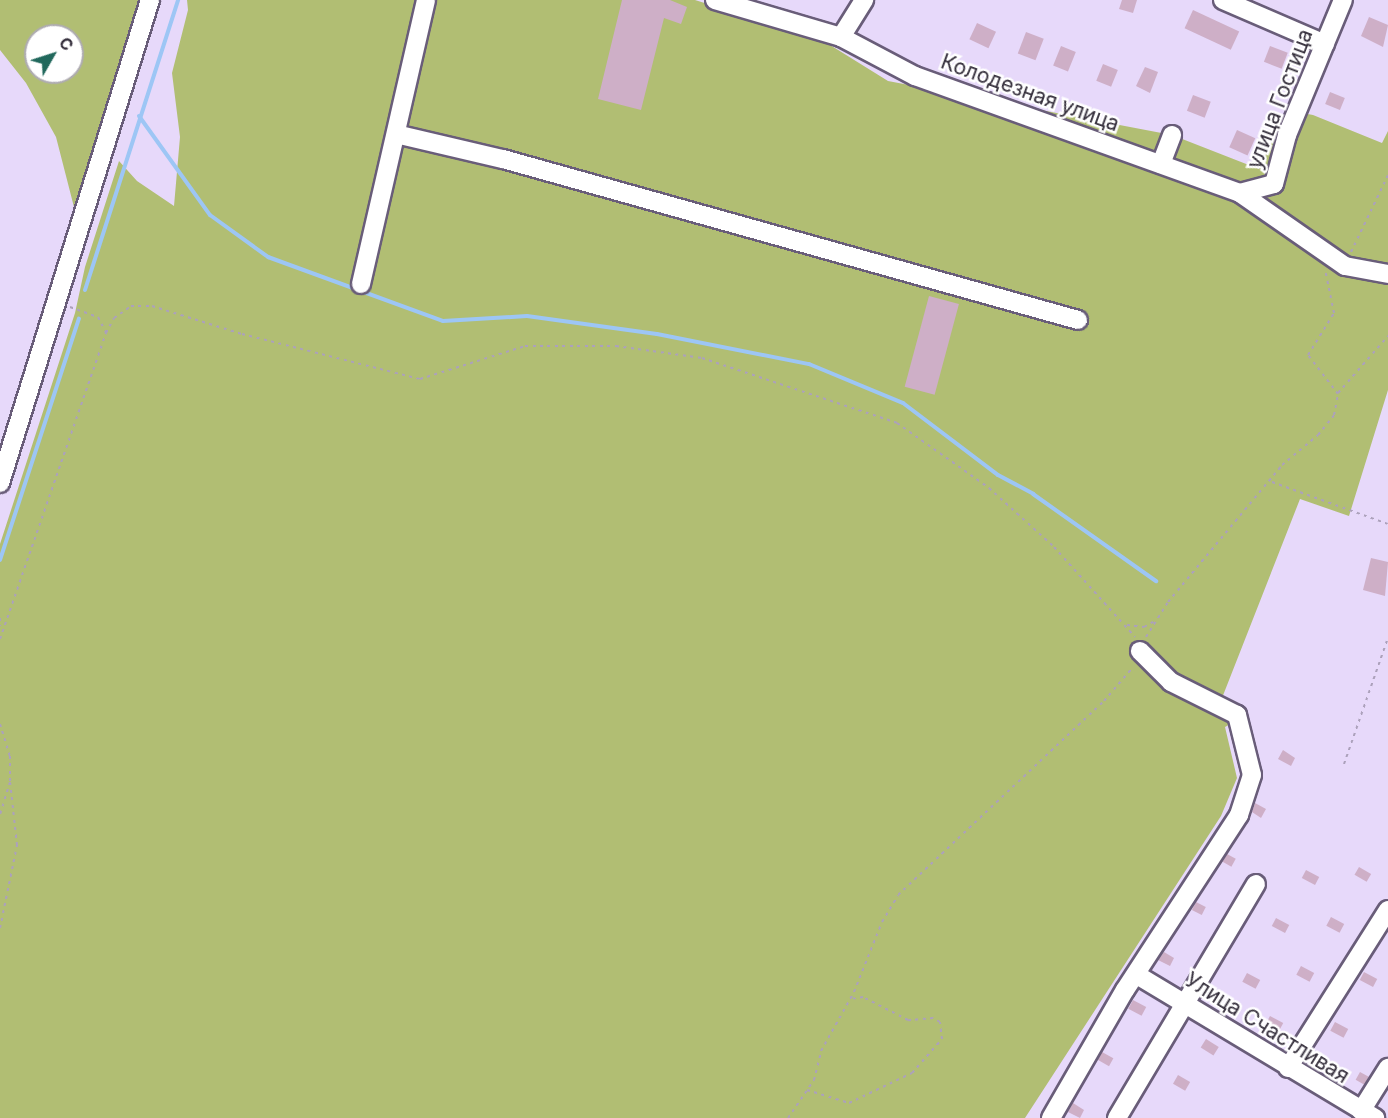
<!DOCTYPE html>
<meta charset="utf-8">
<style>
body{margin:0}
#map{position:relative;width:1388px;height:1118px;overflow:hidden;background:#e7d9fa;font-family:Inter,sans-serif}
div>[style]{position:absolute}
.green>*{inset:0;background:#b1be73}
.stream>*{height:4px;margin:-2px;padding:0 2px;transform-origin:2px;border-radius:2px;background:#9dc6f5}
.building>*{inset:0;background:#ceafc7;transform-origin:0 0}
.path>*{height:2px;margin-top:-1px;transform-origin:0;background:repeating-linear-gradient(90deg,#aca1bb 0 3px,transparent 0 7.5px)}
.roads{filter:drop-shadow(2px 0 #695d79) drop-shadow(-2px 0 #695d79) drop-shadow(0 2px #695d79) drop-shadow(0 -2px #695d79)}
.minor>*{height:18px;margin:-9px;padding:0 9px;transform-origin:9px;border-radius:9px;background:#fff}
span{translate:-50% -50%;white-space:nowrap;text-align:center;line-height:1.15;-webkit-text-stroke:5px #fff;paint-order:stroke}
.street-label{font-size:21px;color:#342e3b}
.north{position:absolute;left:24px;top:24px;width:60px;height:60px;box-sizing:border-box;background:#fff;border:2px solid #aeabb1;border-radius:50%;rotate:51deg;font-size:16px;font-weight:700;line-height:24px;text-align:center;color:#342e3b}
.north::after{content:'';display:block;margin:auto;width:21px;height:27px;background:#21685c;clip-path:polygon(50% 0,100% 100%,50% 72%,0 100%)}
</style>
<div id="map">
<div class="green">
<div style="clip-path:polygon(evenodd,0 0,139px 0,75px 211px,56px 137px,26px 83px,0 50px,0 0,36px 36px,72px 36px,72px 72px,36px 72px,36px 36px)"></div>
<div style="clip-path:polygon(187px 0,695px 0,822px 40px,888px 81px,1172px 135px,1259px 169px,1286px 110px,1313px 115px,1382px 143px,1388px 131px,1388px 390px,1349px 516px,1300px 499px,1222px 698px,1234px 722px,1225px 727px,1237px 778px,1221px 816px,1025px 1118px,0 1118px,0 544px,75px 313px,85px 267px,119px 161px,137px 181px,174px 206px,180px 137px,172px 73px,188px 10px)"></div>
</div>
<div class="stream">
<div style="left:139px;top:116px;width:122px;rotate:54.4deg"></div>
<div style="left:210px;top:215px;width:72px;rotate:35.9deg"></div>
<div style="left:268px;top:257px;width:186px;rotate:20.1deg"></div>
<div style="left:443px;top:321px;width:84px;rotate:-3.4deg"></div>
<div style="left:527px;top:316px;width:131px;rotate:7.9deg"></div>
<div style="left:657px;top:334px;width:155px;rotate:11.2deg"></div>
<div style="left:809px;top:364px;width:102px;rotate:22.5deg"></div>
<div style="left:903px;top:403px;width:119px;rotate:37.2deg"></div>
<div style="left:998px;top:475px;width:40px;rotate:28deg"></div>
<div style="left:1033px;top:494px;width:151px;rotate:35.3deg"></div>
<div style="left:85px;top:290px;width:305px;rotate:-72.2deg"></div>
<div style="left:0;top:560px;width:254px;rotate:-71.9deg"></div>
</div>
<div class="building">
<div style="clip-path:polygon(622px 0,670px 0,687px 7px,681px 24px,664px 18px,641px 110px,598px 99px)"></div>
<div style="clip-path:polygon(1122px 0,1137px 0,1133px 13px,1119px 9px)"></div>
<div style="left:1193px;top:10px;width:51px;height:20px;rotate:25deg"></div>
<div style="clip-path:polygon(1369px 17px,1388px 25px,1383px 47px,1361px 36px)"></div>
<div style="left:977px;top:23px;width:21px;height:18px;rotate:25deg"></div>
<div style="left:1026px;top:32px;width:19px;height:23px;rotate:21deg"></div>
<div style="left:1061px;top:46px;width:16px;height:21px;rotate:22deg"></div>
<div style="left:1270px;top:46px;width:19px;height:17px;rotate:21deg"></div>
<div style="left:1103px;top:64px;width:16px;height:18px;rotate:22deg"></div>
<div style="clip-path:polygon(1145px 67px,1158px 72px,1150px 93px,1136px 86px)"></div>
<div style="left:1330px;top:92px;width:16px;height:13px;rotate:22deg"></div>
<div style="left:1193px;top:95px;width:19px;height:17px;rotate:21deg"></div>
<div style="left:1237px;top:130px;width:20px;height:19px;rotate:24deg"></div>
<div style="left:929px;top:296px;width:31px;height:94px;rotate:15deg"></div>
<div style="clip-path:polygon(1371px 558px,1388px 562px,1385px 596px,1363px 590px)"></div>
<div style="clip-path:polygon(1283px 750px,1295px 758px,1291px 766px,1278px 759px)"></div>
<div style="clip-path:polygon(1255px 803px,1266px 809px,1261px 818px,1252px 812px)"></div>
<div style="left:1227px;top:854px;width:10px;height:9px;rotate:29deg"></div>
<div style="left:1359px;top:867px;width:14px;height:9px;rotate:30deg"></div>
<div style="left:1306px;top:870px;width:15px;height:9px;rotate:28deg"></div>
<div style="left:1196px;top:902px;width:11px;height:9px;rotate:27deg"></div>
<div style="left:1331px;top:917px;width:15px;height:10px;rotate:28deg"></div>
<div style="left:1276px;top:918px;width:15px;height:9px;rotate:28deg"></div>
<div style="clip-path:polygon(1164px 952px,1174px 958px,1170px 966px,1158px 960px)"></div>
<div style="left:1301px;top:966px;width:15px;height:10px;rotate:28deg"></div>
<div style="left:1364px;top:972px;width:15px;height:9px;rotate:28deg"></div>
<div style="left:1247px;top:973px;width:15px;height:10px;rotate:28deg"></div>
<div style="left:1133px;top:1000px;width:15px;height:10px;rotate:28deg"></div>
<div style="left:1270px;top:1016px;width:15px;height:10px;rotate:28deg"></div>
<div style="left:1335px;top:1022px;width:15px;height:10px;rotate:28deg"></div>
<div style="left:1206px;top:1039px;width:15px;height:10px;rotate:32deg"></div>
<div style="left:1102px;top:1052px;width:13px;height:9px;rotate:29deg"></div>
<div style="left:1360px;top:1072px;width:10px;height:9px;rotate:29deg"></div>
<div style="left:1178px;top:1075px;width:14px;height:10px;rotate:30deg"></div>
<div style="clip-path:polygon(1073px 1103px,1084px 1110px,1080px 1118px,1068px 1112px)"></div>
</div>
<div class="path">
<div style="left:1351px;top:252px;width:85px;rotate:-64.3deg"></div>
<div style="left:70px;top:307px;width:30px;rotate:20deg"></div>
<div style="left:98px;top:317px;width:18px;rotate:63deg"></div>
<div style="left:1338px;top:393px;width:76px;rotate:-48.7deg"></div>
<div style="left:1272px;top:482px;width:123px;rotate:19.9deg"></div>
<div style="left:0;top:618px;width:8px;rotate:90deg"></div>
<div style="left:1127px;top:625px;width:17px;rotate:7deg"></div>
<div style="left:1144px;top:627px;width:13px;rotate:-29deg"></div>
<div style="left:1146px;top:637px;width:41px;rotate:-57.8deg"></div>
<div style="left:1168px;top:602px;width:178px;rotate:-50.2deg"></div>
<div style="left:1282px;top:465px;width:47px;rotate:-39.8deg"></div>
<div style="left:1318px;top:435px;width:26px;rotate:-51deg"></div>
<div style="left:1334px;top:415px;width:21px;rotate:-79deg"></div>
<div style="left:1338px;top:394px;width:49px;rotate:-127.6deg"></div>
<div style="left:1308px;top:355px;width:49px;rotate:-58.2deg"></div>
<div style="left:1334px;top:313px;width:45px;rotate:-101.6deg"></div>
<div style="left:0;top:639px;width:324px;rotate:-70.9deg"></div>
<div style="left:106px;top:333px;width:17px;rotate:-62deg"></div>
<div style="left:114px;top:318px;width:21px;rotate:-35deg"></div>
<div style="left:131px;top:306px;width:21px"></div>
<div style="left:152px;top:306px;width:94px;rotate:17.3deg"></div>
<div style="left:242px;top:334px;width:184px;rotate:14.2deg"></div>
<div style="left:420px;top:379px;width:110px;rotate:-17.4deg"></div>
<div style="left:525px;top:346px;width:91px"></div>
<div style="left:616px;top:346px;width:87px;rotate:7.9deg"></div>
<div style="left:702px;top:358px;width:206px;rotate:18.4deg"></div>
<div style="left:897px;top:423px;width:113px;rotate:35.2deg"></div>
<div style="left:989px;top:488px;width:88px;rotate:42.2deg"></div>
<div style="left:1054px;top:547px;width:121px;rotate:48deg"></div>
<div style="left:0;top:724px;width:34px;rotate:73deg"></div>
<div style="left:10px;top:756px;width:26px;rotate:90deg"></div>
<div style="left:10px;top:782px;width:34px;rotate:107deg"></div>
<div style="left:1344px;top:764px;width:133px;rotate:-70.8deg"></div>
<div style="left:0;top:928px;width:85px;rotate:-78.4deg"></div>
<div style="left:17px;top:845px;width:63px;rotate:-96.3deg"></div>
<div style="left:807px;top:1090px;width:44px;rotate:17.2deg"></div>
<div style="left:849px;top:1103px;width:70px;rotate:-25.5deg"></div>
<div style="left:912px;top:1073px;width:45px;rotate:-48.6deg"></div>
<div style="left:942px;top:1039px;width:17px;rotate:-97deg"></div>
<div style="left:940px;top:1022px;width:8px;rotate:-150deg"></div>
<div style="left:933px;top:1018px;width:25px;rotate:175deg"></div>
<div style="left:908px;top:1020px;width:51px;rotate:-152.9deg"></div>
<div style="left:863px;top:997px;width:12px;rotate:171deg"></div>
<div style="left:788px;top:1118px;width:46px;rotate:-55.6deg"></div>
<div style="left:814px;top:1080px;width:30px;rotate:-76deg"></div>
<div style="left:821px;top:1051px;width:68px;rotate:-60.8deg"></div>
<div style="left:854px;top:992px;width:75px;rotate:-68.2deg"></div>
<div style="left:882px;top:922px;width:31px;rotate:-59deg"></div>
<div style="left:898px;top:895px;width:283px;rotate:-43.3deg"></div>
<div style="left:1104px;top:701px;width:45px;rotate:-49.5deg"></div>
</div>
<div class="roads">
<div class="minor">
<div style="left:715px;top:0;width:131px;rotate:16.4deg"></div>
<div style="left:841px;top:37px;width:84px;rotate:27.8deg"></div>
<div style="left:915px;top:76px;width:345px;rotate:19.8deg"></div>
<div style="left:1240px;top:193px;width:128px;rotate:34.8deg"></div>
<div style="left:1345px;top:266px;width:44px;rotate:10.5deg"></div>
<div style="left:1223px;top:0;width:111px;rotate:23.3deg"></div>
<div style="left:841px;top:37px;width:44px;rotate:-58.1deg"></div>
<div style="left:396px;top:134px;width:110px;rotate:13.2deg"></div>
<div style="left:503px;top:159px;width:597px;rotate:15.64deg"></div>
<div style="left:1161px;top:164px;width:31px;rotate:-69deg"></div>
<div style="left:1240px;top:193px;width:35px;rotate:-15deg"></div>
<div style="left:1274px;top:184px;width:51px;rotate:-75.1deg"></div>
<div style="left:1287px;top:135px;width:146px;rotate:-67.5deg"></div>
<div style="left:361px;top:284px;width:291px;rotate:-77.1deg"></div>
<div style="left:0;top:483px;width:506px;rotate:-72.75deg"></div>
<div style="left:1137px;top:975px;width:278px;rotate:31deg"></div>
<div style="left:1288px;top:1068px;width:187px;rotate:-57.7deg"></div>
<div style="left:1361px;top:1111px;width:51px;rotate:-57.9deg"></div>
<div style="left:1051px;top:1118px;width:148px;rotate:-60deg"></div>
<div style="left:1125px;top:990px;width:209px;rotate:-56.9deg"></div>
<div style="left:1239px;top:815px;width:42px;rotate:-72deg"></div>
<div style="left:1252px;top:775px;width:62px;rotate:-104deg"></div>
<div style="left:1237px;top:715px;width:74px;rotate:-153.4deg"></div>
<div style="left:1171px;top:682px;width:44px;rotate:-135deg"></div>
<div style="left:1117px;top:1118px;width:272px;rotate:-59.3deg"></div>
</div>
</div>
<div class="street-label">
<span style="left:1030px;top:93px;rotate:20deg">Колодезная улица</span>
<span style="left:1280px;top:99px;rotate:-69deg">улица Гостица</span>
<span style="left:1267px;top:1028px;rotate:32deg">Улица Счастливая</span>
</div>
<div class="north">С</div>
</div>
